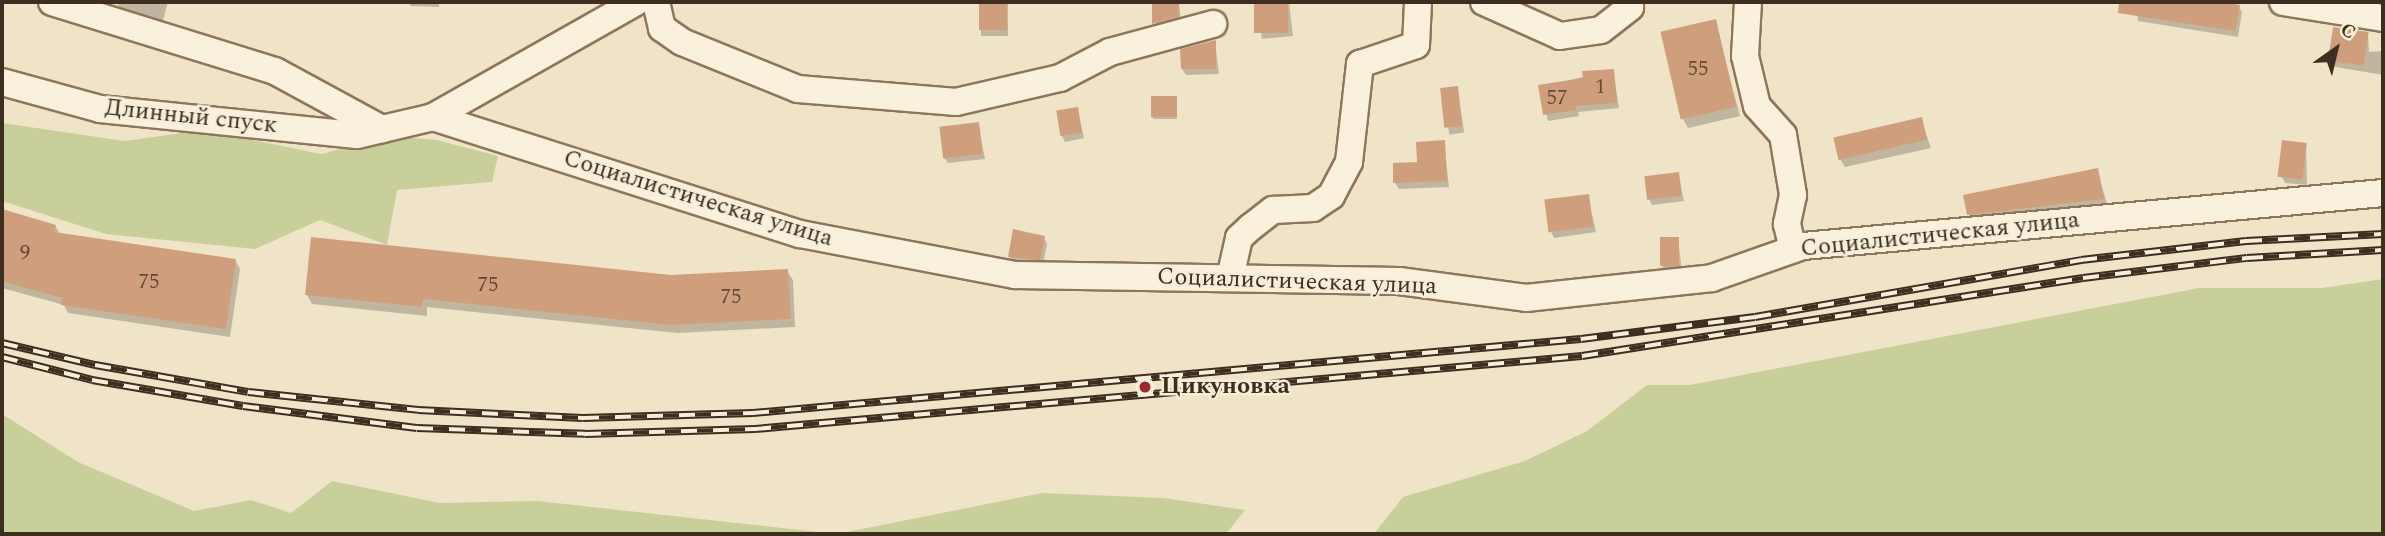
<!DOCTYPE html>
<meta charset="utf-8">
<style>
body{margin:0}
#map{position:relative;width:2385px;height:536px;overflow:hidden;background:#f0e4c8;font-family:Spectral,serif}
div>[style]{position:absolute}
.green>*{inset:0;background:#c9cf9b}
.shadow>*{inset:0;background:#0003;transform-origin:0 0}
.building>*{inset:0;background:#cf9f7d;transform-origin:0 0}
.roads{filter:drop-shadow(2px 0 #8d765c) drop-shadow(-2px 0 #8d765c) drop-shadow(0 2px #8d765c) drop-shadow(0 -2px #8d765c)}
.minor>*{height:26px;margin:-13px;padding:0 13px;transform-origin:13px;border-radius:13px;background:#faf1dc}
.rail>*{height:8px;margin-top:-4px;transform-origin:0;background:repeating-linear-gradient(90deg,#f7eed8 0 16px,#3d2e20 0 32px);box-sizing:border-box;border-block:2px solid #3d2e20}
.dots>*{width:19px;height:19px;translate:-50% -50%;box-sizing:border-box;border:4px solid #f7eed8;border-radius:50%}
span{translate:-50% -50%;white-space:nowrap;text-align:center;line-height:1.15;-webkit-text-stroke:5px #f7eed8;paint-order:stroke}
.number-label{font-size:21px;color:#624a37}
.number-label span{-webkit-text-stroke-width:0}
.street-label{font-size:24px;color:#3d2e20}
.poi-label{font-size:24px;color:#3d2e20;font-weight:700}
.left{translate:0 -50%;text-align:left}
.frame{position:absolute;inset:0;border:4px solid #3d2e20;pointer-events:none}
.north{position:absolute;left:2301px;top:14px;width:70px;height:70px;-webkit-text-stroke:5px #f7eed8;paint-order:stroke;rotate:34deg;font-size:19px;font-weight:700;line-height:28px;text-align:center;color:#3d2e20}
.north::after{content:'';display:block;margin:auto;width:24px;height:32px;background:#3d2e20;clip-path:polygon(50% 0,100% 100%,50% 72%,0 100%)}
</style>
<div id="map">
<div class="green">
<div style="clip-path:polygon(2px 123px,125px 141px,203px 130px,321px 154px,392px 136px,437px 140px,498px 156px,492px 182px,397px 190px,387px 245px,320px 220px,255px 249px,106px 234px,2px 201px)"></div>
<div style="clip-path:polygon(2383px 279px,2383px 534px,1374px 534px,1403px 497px,1525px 461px,1587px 431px,1647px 385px,1690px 385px,2199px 288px,2322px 288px)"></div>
<div style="clip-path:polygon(2px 414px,78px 462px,194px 511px,251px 500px,291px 513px,332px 481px,440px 503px,538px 501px,837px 534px,1042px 493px,1164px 498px,1245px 510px,1226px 534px,2px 534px)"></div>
</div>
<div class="shadow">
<div style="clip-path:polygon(117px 2px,168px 2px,162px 24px,121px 13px)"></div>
<div style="clip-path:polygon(408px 2px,439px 2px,439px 7px,411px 6px)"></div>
<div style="left:981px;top:2px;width:27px;height:34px"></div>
<div style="clip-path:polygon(1154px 2px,1179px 2px,1181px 23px,1157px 29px)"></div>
<div style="clip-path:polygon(1256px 2px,1289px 2px,1293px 36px,1262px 39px)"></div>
<div style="clip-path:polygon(2137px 2px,2215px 2px,2239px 7px,2242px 12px,2238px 37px,2138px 21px)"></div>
<div style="clip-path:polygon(1715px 21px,1740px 116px,1688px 128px,1683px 119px)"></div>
<div style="clip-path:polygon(2334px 29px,2368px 34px,2369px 52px,2383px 51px,2383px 75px,2330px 66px,2327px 60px)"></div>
<div style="clip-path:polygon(1215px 42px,1219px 74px,1186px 75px,1182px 69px)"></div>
<div style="clip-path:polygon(1613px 70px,1619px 108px,1578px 112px,1579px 116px,1548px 121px,1540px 87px)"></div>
<div style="left:1457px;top:87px;width:46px;height:15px;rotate:81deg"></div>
<div style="clip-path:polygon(1176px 98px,1177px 119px,1154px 119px,1152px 117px)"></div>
<div style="clip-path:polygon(1077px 108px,1084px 138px,1065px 142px,1062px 136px)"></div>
<div style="clip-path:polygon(1921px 119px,1931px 148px,1845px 167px,1840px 159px)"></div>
<div style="clip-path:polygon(978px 124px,985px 159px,948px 163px,944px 157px)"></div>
<div style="clip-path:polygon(1444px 142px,1449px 187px,1399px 189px,1395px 183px)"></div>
<div style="clip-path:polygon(2306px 144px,2307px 185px,2285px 183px,2282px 177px)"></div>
<div style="clip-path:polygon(2097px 170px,2108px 207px,1974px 224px,1969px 215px)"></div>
<div style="clip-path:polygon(1678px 173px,1684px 201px,1652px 205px,1649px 199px)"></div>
<div style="clip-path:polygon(1588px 196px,1596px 232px,1554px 238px,1551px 232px)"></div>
<div style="clip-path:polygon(2px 211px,55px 226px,60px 234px,235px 260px,240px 269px,230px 337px,68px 313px,64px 305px,2px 288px)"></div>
<div style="clip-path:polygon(1044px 238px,1047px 244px,1043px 265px,1013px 263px,1010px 257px)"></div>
<div style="clip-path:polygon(1678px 239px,1682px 271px,1666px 273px,1662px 267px)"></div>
<div style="clip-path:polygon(787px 271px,793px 280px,795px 327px,677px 333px,427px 307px,427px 316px,312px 304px,307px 295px)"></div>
</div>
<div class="building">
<div style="left:979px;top:2px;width:28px;height:28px"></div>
<div style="clip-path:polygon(1152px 2px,1179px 2px,1178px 17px,1152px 24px)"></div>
<div style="left:1254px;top:2px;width:34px;height:31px"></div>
<div style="clip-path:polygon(2119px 2px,2224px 2px,2240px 5px,2235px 31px,2118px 13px)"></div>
<div style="left:1716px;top:19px;width:90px;height:57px;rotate:77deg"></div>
<div style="left:2333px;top:27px;width:36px;height:34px;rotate:8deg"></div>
<div style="clip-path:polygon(1216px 40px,1216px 69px,1181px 69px,1180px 49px)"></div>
<div style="clip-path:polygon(1614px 69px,1617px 103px,1576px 106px,1576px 110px,1543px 115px,1538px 85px,1583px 78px,1582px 71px)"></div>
<div style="left:1458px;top:86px;width:40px;height:18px;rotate:84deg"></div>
<div style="left:1151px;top:96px;width:26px;height:21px"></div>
<div style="left:1078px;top:107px;width:26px;height:22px;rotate:81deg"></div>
<div style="left:1922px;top:117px;width:23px;height:91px;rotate:77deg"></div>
<div style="left:979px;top:122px;width:32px;height:40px;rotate:83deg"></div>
<div style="clip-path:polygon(1445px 140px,1447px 181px,1393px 183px,1393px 163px,1417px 162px,1416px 142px)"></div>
<div style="left:2282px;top:140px;width:25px;height:37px;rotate:7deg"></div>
<div style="clip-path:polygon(2098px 168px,2104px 199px,1967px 215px,1963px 195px)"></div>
<div style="left:1679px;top:172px;width:24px;height:35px;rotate:83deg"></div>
<div style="left:1589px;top:194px;width:33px;height:45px;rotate:83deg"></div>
<div style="clip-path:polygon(2px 209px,56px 225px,54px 232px,236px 259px,226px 329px,61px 305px,62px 298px,2px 281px)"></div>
<div style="clip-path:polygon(1013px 229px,1045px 236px,1040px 260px,1008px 257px)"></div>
<div style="clip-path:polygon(311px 237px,671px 275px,788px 269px,791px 319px,671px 325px,423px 299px,422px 307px,305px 295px)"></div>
<div style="left:1679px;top:237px;width:29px;height:19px;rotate:90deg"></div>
</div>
<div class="roads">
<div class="minor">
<div style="left:52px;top:2px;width:233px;rotate:17.2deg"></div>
<div style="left:275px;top:71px;width:122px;rotate:28.5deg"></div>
<div style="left:656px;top:2px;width:27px;rotate:77deg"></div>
<div style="left:662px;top:28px;width:24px;rotate:35deg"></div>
<div style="left:682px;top:42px;width:125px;rotate:22.1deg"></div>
<div style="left:798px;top:89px;width:159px;rotate:4.7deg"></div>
<div style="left:956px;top:102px;width:107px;rotate:-13deg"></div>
<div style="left:1060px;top:78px;width:56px;rotate:-27.5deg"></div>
<div style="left:1110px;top:52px;width:107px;rotate:-15.2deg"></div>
<div style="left:1484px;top:2px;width:83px;rotate:24.1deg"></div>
<div style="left:1560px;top:36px;width:41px;rotate:-8.3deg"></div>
<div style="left:1601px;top:30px;width:37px;rotate:-38deg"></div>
<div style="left:1630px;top:7px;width:5px;rotate:-101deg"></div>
<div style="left:1748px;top:2px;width:54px;rotate:93.2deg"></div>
<div style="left:1745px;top:56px;width:51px;rotate:76.5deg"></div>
<div style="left:1757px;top:106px;width:39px;rotate:48deg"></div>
<div style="left:1783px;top:135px;width:61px;rotate:80.5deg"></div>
<div style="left:1793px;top:195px;width:30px;rotate:102deg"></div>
<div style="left:1787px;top:224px;width:26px;rotate:77deg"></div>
<div style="left:2283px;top:2px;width:101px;rotate:9.1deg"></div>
<div style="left:2px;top:82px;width:102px;rotate:15.4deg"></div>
<div style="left:100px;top:109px;width:258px;rotate:5.8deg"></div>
<div style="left:357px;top:135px;width:78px;rotate:-13.3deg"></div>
<div style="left:433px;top:117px;width:233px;rotate:-29.5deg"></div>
<div style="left:433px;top:117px;width:385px;rotate:17.7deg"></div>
<div style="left:800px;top:234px;width:219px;rotate:10.8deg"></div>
<div style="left:1015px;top:275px;width:384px;rotate:0.9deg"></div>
<div style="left:1399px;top:281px;width:128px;rotate:7.6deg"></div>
<div style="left:1526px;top:298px;width:187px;rotate:-6.1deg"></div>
<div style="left:1712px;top:278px;width:96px;rotate:-19.4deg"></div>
<div style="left:1803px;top:246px;width:582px;rotate:-5.22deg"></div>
<div style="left:1230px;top:278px;width:41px;rotate:-77.3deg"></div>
<div style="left:1239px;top:238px;width:16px;rotate:-43deg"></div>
<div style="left:1251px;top:227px;width:28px;rotate:-38deg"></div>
<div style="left:1273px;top:210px;width:40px;rotate:-2.9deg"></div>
<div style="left:1313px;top:208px;width:22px;rotate:-34deg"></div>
<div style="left:1331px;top:196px;width:38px;rotate:-62deg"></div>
<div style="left:1349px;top:162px;width:99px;rotate:-83.6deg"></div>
<div style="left:1360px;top:64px;width:59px;rotate:-18.7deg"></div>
<div style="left:1416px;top:45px;width:43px;rotate:-87.3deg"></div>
</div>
</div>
<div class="rail">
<div style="left:2px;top:343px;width:96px;rotate:13.3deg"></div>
<div style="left:95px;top:365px;width:155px;rotate:10deg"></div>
<div style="left:248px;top:392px;width:171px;rotate:6deg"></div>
<div style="left:418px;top:410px;width:165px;rotate:2.8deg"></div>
<div style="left:583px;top:418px;width:170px;rotate:-1.7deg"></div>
<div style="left:753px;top:413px;width:831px;rotate:-5.11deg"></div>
<div style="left:1581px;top:339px;width:175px;rotate:-7.2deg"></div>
<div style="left:1755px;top:317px;width:331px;rotate:-9.9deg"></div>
<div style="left:2081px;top:260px;width:166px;rotate:-6.6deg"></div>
<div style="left:2246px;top:241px;width:137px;rotate:-2.9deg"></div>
<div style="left:2px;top:357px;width:93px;rotate:14.3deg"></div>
<div style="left:92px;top:380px;width:153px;rotate:9.8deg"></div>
<div style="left:243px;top:406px;width:175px;rotate:7.2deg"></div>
<div style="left:417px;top:428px;width:168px;rotate:2deg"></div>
<div style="left:585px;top:434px;width:170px;rotate:-1.7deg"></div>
<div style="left:755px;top:429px;width:830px;rotate:-5.04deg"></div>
<div style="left:1582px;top:356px;width:507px;rotate:-8.85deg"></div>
<div style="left:2083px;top:278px;width:165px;rotate:-7deg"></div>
<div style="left:2247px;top:258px;width:136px;rotate:-3.4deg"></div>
</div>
<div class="dots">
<div style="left:1145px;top:387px;background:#9e2a2b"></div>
</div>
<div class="number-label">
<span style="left:1698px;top:69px">55</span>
<span style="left:1600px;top:87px">1</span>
<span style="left:1557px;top:98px">57</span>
<span style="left:25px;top:253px">9</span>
<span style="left:149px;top:282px">75</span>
<span style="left:488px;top:285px">75</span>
<span style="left:731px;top:297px">75</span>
</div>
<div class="street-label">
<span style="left:191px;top:117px;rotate:6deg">Длинный спуск</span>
<span style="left:698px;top:199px;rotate:17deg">Социалистическая улица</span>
<span style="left:1940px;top:235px;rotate:-6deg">Социалистическая улица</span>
<span style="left:1297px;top:282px;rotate:2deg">Социалистическая улица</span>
</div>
<div class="poi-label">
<span class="left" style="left:1161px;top:387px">Цикуновка</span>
</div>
<div class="frame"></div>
<div class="north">С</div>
</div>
